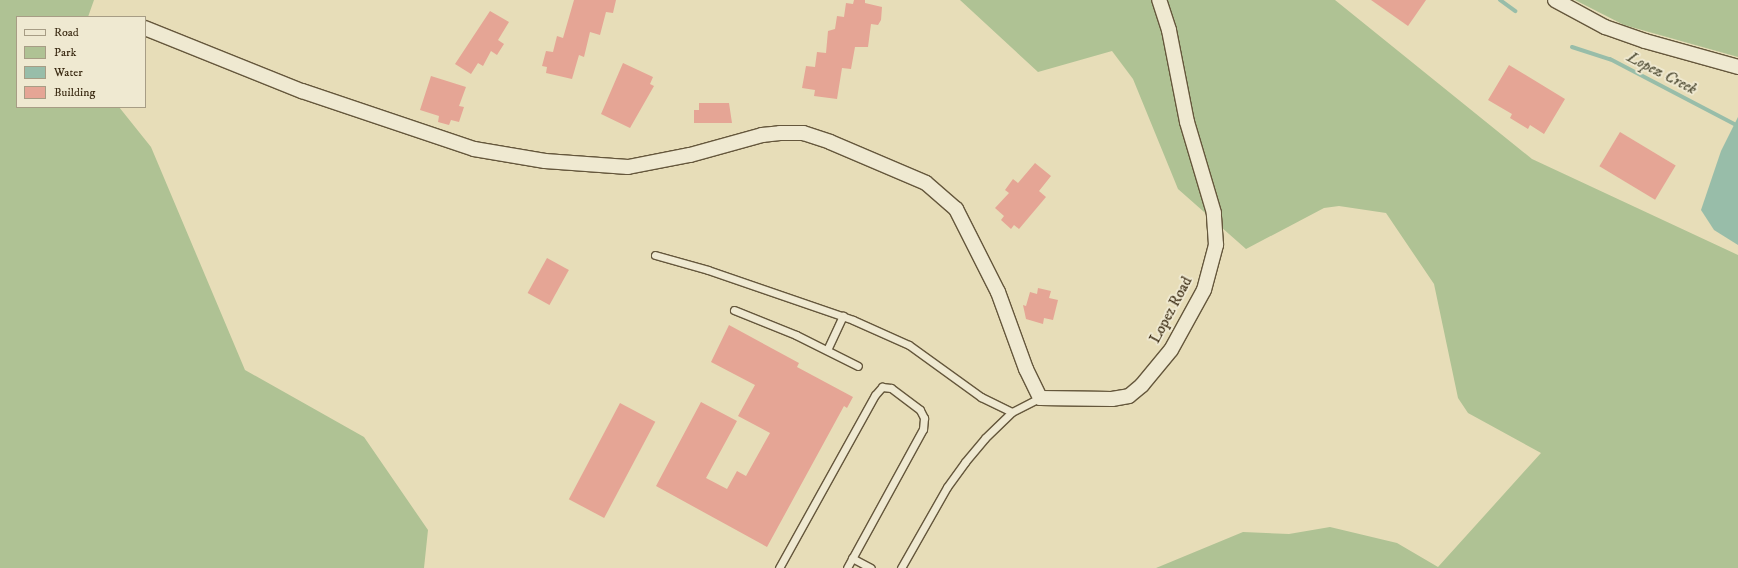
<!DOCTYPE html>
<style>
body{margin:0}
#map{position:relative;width:1738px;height:568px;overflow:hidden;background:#e7ddb8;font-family:"IM FELL DW Pica",serif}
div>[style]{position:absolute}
.green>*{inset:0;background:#afc294}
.water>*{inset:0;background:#98bda9}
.stream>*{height:4px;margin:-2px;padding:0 2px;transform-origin:2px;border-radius:2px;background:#98bda9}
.building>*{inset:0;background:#e5a595;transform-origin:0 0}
.roads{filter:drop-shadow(1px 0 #65573c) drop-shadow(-1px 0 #65573c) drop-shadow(0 1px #65573c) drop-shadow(0 -1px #65573c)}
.lane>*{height:7px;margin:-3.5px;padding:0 3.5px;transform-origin:3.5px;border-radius:3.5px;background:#efe9d1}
.street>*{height:14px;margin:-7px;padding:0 7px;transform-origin:7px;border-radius:7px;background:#efe9d1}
span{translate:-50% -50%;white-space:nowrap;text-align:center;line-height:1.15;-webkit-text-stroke:4px #efe9d1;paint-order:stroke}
.street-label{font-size:15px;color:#3a2a12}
.water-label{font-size:16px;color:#524f38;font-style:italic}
.legend{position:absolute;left:16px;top:16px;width:130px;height:92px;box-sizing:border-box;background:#efe9d1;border:1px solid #a79d85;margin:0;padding:5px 7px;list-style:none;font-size:12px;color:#3a2a12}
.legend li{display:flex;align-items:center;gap:8px;height:20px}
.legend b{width:20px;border:1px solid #a79d85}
</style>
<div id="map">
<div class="green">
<div style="clip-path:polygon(0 0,94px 0,88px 17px,17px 17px,17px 107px,119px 107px,151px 147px,245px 370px,364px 437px,428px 530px,424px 568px,0 568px)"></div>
<div style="clip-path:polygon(960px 0,1335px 0,1532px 159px,1738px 255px,1738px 568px,1156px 568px,1243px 532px,1289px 534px,1330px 527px,1397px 543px,1438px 567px,1541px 453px,1468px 413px,1458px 398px,1434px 284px,1386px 213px,1339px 206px,1324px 208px,1246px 249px,1178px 189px,1133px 79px,1112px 51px,1038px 72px)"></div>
<div style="clip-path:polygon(1575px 0,1738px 0,1738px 57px,1624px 25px)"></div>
</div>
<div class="water">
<div style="clip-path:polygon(1738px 117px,1738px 245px,1714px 230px,1701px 210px,1721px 151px)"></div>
</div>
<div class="stream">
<div style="left:1500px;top:0;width:19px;rotate:36deg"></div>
<div style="left:1572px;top:47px;width:40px;rotate:18deg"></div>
<div style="left:1610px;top:59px;width:144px;rotate:27.6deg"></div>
</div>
<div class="building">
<div style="clip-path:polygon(574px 0,616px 0,613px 13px,606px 12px,600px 35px,590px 32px,584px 57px,579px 55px,572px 79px,546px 73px,547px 67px,542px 66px,546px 51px,553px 52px,557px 36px,563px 38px)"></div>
<div style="clip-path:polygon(854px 0,865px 0,865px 3px,882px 7px,881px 20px,878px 25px,871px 24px,868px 47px,855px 47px,851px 69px,842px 68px,837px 99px,814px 96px,815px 90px,802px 88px,806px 66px,815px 67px,817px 52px,826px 53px,828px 31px,835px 29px,837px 16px,844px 17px,846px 3px,853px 4px)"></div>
<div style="clip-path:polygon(1371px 0,1426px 0,1408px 26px)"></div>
<div style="clip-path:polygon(490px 11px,509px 22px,498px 40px,504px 44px,497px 55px,491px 51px,483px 66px,478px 63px,471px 74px,455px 64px)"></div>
<div style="clip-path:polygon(623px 63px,653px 77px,650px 84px,654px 86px,630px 128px,601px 114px)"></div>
<div style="clip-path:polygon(1509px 65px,1565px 99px,1544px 134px,1530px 125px,1528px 129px,1510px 118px,1512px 114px,1488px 100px)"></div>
<div style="clip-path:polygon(431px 76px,466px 87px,459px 106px,464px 107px,459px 122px,451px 120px,449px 125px,438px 122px,439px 116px,420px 110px)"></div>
<div style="clip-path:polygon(699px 103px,729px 103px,732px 123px,694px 123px,694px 110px,699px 110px)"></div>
<div style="left:1620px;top:132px;width:65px;height:40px;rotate:31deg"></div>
<div style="clip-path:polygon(1035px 163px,1051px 176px,1039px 191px,1046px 197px,1019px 229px,1014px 225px,1011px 229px,1001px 220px,1004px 216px,995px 208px,1009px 193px,1005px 190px,1013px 179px,1018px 183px)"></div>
<div style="left:547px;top:258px;width:25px;height:40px;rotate:29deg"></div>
<div style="clip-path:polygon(1038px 288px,1051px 291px,1049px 298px,1058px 300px,1053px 320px,1044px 318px,1043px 324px,1026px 319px,1023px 305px,1026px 306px,1030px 292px,1037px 294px)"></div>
<div style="clip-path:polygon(729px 325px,799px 363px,797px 367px,853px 397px,847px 408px,844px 406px,767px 547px,656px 486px,701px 402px,737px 421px,706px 478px,727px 489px,737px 471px,746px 476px,770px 433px,738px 416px,755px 385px,711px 362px)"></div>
<div style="left:620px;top:403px;width:40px;height:109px;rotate:28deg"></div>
</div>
<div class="roads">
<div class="lane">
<div style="left:655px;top:255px;width:55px;rotate:15.8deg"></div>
<div style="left:708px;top:270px;width:153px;rotate:19deg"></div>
<div style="left:853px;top:320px;width:61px;rotate:24.1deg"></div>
<div style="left:909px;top:345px;width:89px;rotate:35.8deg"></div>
<div style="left:981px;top:397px;width:34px;rotate:26deg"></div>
<div style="left:734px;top:310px;width:67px;rotate:22deg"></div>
<div style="left:796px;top:335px;width:69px;rotate:26.6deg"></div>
<div style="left:827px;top:350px;width:38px;rotate:-65deg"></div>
<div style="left:852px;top:558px;width:21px;rotate:28deg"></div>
<div style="left:779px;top:568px;width:198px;rotate:-61deg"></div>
<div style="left:875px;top:395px;width:11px;rotate:-49deg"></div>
<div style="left:882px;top:387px;width:9px;rotate:6deg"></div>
<div style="left:891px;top:388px;width:36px;rotate:37deg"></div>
<div style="left:920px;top:410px;width:9px;rotate:63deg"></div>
<div style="left:924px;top:418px;width:11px;rotate:95deg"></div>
<div style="left:923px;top:429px;width:158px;rotate:118.7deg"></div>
<div style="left:901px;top:568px;width:93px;rotate:-60.4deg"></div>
<div style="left:947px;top:487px;width:31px;rotate:-54deg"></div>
<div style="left:965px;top:462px;width:31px;rotate:-50deg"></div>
<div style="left:985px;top:438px;width:37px;rotate:-44deg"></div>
<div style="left:1012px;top:412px;width:31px;rotate:-27deg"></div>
</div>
<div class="street">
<div style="left:1555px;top:0;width:57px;rotate:28.4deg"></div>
<div style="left:1605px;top:27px;width:42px;rotate:19.3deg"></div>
<div style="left:1645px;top:41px;width:97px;rotate:15.6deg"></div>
<div style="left:145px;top:28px;width:169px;rotate:21.9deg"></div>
<div style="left:302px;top:91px;width:182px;rotate:18.6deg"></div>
<div style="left:474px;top:149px;width:72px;rotate:9.6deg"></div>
<div style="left:545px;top:161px;width:83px;rotate:4.1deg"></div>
<div style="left:628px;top:167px;width:63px;rotate:-11deg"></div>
<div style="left:690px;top:155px;width:75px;rotate:-15.5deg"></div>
<div style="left:762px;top:135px;width:18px;rotate:-6deg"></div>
<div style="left:780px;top:133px;width:23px"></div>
<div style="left:803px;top:133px;width:28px;rotate:18deg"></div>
<div style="left:830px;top:142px;width:104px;rotate:23.1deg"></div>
<div style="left:926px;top:183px;width:40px;rotate:41deg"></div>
<div style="left:956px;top:209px;width:93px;rotate:63.2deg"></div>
<div style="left:998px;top:292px;width:82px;rotate:70deg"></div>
<div style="left:1026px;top:369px;width:32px;rotate:64deg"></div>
<div style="left:1040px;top:398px;width:72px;rotate:0.8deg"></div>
<div style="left:1112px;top:399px;width:17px;rotate:-10deg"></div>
<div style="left:1129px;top:396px;width:17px;rotate:-40deg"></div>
<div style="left:1142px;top:385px;width:45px;rotate:-50.4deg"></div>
<div style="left:1171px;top:350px;width:68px;rotate:-61.2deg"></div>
<div style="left:1204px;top:290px;width:47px;rotate:-75.1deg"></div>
<div style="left:1216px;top:245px;width:32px;rotate:-94deg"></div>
<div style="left:1214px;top:213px;width:95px;rotate:-106.5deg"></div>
<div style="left:1187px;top:122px;width:94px;rotate:-101.1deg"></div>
<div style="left:1169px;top:30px;width:32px;rotate:-108deg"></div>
</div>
</div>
<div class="street-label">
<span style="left:1171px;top:310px;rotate:-62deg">Lopez Road</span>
</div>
<div class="water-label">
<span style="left:1662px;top:73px;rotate:27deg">Lopez Creek</span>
</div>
<ul class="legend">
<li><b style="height:5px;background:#efe9d1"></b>Road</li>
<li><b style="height:11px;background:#afc294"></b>Park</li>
<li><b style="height:11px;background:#98bda9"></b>Water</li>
<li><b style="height:11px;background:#e5a595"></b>Building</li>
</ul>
</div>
